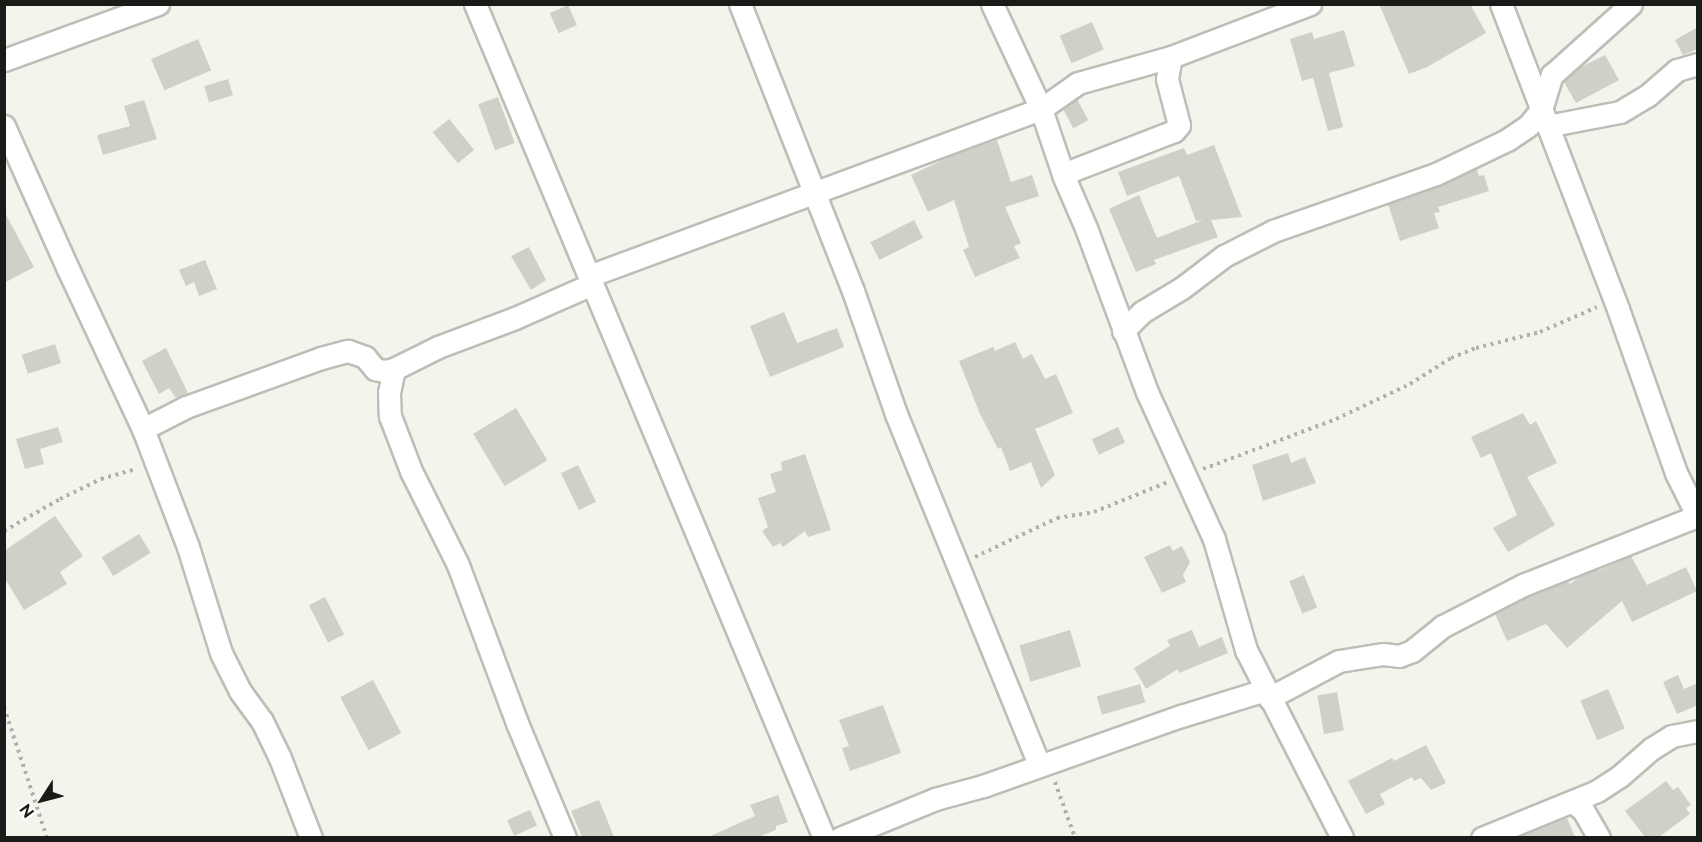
<!DOCTYPE html>
<style>
body{margin:0}
#map{position:relative;width:1702px;height:842px;overflow:hidden;background:#f1f5ec;font-family:Raleway,sans-serif}
div>[style]{position:absolute}
.building>*{inset:0;background:#cdd1c8;transform-origin:0 0}
.path>*{height:4px;margin-top:-2px;transform-origin:0;background:repeating-linear-gradient(90deg,#afb2ab 0 3px,transparent 0 7.5px)}
.roads{filter:drop-shadow(2px 0 #bbbfb7) drop-shadow(-2px 0 #bbbfb7) drop-shadow(0 2px #bbbfb7) drop-shadow(0 -2px #bbbfb7)}
.street>*{height:21px;margin:-10.5px;padding:0 10.5px;transform-origin:10.5px;border-radius:10.5px;background:#fff}
span{translate:-50% -50%;white-space:nowrap;text-align:center;line-height:1.15;-webkit-text-stroke:6px #fff;paint-order:stroke}
.frame{position:absolute;inset:0;border:6px solid #191b18;pointer-events:none}
.north{position:absolute;left:12px;top:770px;width:60px;height:60px;-webkit-text-stroke:4px #fff;paint-order:stroke;rotate:234deg;font-size:16px;font-weight:700;line-height:24px;text-align:center;color:#191b18}
.north::after{content:'';display:block;margin:auto;width:21px;height:27px;background:#191b18;clip-path:polygon(50% 0,100% 100%,50% 72%,0 100%)}
</style>
<div id="map">
<div class="building">
<div style="clip-path:polygon(1379px 4px,1470px 4px,1486px 33px,1427px 67px,1409px 74px)"></div>
<div style="left:568px;top:5px;width:22px;height:20px;rotate:66deg"></div>
<div style="left:1092px;top:22px;width:30px;height:35px;rotate:67deg"></div>
<div style="clip-path:polygon(1698px 27px,1698px 49px,1683px 55px,1675px 40px)"></div>
<div style="clip-path:polygon(1344px 30px,1355px 66px,1329px 73px,1343px 127px,1328px 131px,1313px 78px,1302px 81px,1290px 39px,1312px 32px,1314px 39px)"></div>
<div style="left:198px;top:39px;width:34px;height:51px;rotate:67deg"></div>
<div style="clip-path:polygon(1605px 55px,1619px 80px,1576px 103px,1564px 82px,1577px 69px)"></div>
<div style="left:228px;top:79px;width:17px;height:25px;rotate:73deg"></div>
<div style="left:498px;top:97px;width:49px;height:21px;rotate:70deg"></div>
<div style="left:1077px;top:99px;width:24px;height:17px;rotate:62deg"></div>
<div style="clip-path:polygon(144px 100px,157px 139px,103px 155px,97px 135px,130px 126px,124px 106px)"></div>
<div style="left:449px;top:119px;width:40px;height:21px;rotate:51deg"></div>
<div style="clip-path:polygon(997px 140px,1011px 182px,1032px 175px,1039px 196px,1005px 207px,1021px 243px,1014px 246px,1020px 258px,975px 277px,963px 250px,969px 247px,954px 200px,928px 212px,911px 175px,951px 156px)"></div>
<div style="clip-path:polygon(1214px 145px,1242px 217px,1211px 220px,1218px 237px,1154px 260px,1156px 264px,1136px 272px,1109px 209px,1139px 195px,1157px 238px,1203px 220px,1196px 221px,1179px 176px,1127px 196px,1118px 172px,1184px 148px,1187px 155px)"></div>
<div style="clip-path:polygon(1477px 169px,1479px 176px,1484px 175px,1489px 191px,1438px 207px,1440px 212px,1434px 213px,1439px 228px,1400px 241px,1388px 204px,1440px 186px)"></div>
<div style="clip-path:polygon(4px 211px,34px 267px,4px 283px)"></div>
<div style="left:914px;top:220px;width:20px;height:49px;rotate:63deg"></div>
<div style="clip-path:polygon(529px 247px,546px 280px,531px 290px,511px 256px)"></div>
<div style="clip-path:polygon(205px 260px,217px 289px,199px 296px,194px 282px,186px 286px,179px 270px)"></div>
<div style="clip-path:polygon(784px 312px,797px 343px,837px 328px,844px 347px,770px 377px,750px 326px)"></div>
<div style="clip-path:polygon(1015px 342px,1023px 359px,1032px 354px,1045px 379px,1056px 374px,1073px 413px,1035px 429px,1055px 475px,1041px 488px,1031px 462px,1010px 471px,1001px 447px,998px 449px,980px 414px,959px 361px,993px 347px,995px 351px)"></div>
<div style="left:55px;top:344px;width:20px;height:35px;rotate:72deg"></div>
<div style="clip-path:polygon(166px 348px,188px 393px,176px 398px,169px 388px,159px 394px,142px 361px)"></div>
<div style="left:516px;top:408px;width:61px;height:50px;rotate:59deg"></div>
<div style="clip-path:polygon(1523px 413px,1530px 425px,1536px 421px,1557px 463px,1527px 477px,1555px 525px,1508px 552px,1493px 528px,1517px 515px,1491px 453px,1481px 458px,1471px 437px)"></div>
<div style="clip-path:polygon(58px 427px,63px 442px,40px 449px,44px 464px,25px 469px,16px 439px)"></div>
<div style="left:1118px;top:427px;width:17px;height:29px;rotate:65deg"></div>
<div style="clip-path:polygon(1288px 453px,1291px 463px,1305px 457px,1316px 483px,1263px 501px,1252px 465px)"></div>
<div style="clip-path:polygon(805px 454px,831px 530px,808px 537px,805px 531px,783px 547px,780px 543px,773px 547px,762px 531px,768px 527px,758px 498px,776px 492px,770px 474px,782px 470px,781px 462px)"></div>
<div style="left:578px;top:465px;width:41px;height:19px;rotate:64deg"></div>
<div style="clip-path:polygon(55px 516px,83px 556px,60px 572px,67px 584px,24px 610px,4px 577px,4px 551px)"></div>
<div style="left:139px;top:534px;width:22px;height:44px;rotate:58deg"></div>
<div style="clip-path:polygon(1170px 545px,1173px 551px,1182px 546px,1190px 562px,1183px 575px,1186px 582px,1162px 593px,1144px 557px)"></div>
<div style="clip-path:polygon(1631px 556px,1647px 585px,1686px 567px,1697px 591px,1632px 622px,1622px 601px,1567px 648px,1546px 624px,1507px 641px,1495px 614px,1528px 597px,1567px 581px,1570px 584px,1581px 576px,1597px 569px,1598px 571px)"></div>
<div style="left:1304px;top:575px;width:35px;height:16px;rotate:68deg"></div>
<div style="left:325px;top:597px;width:42px;height:18px;rotate:63deg"></div>
<div style="left:1070px;top:630px;width:38px;height:53px;rotate:73deg"></div>
<div style="clip-path:polygon(1192px 630px,1199px 647px,1222px 637px,1228px 653px,1179px 673px,1178px 669px,1146px 689px,1134px 668px,1170px 646px,1167px 640px)"></div>
<div style="clip-path:polygon(1678px 675px,1684px 689px,1698px 683px,1698px 705px,1677px 714px,1663px 682px)"></div>
<div style="left:373px;top:680px;width:60px;height:37px;rotate:62deg"></div>
<div style="left:1140px;top:684px;width:19px;height:45px;rotate:74deg"></div>
<div style="left:1608px;top:689px;width:43px;height:30px;rotate:67deg"></div>
<div style="left:1337px;top:692px;width:39px;height:20px;rotate:80deg"></div>
<div style="clip-path:polygon(883px 705px,901px 753px,850px 771px,842px 748px,849px 746px,839px 720px)"></div>
<div style="clip-path:polygon(1426px 745px,1446px 783px,1431px 790px,1421px 778px,1414px 781px,1412px 777px,1380px 794px,1385px 804px,1366px 814px,1348px 781px,1392px 758px,1394px 761px)"></div>
<div style="clip-path:polygon(1666px 781px,1673px 790px,1678px 787px,1691px 805px,1686px 808px,1690px 814px,1659px 837px,1645px 837px,1625px 811px)"></div>
<div style="clip-path:polygon(778px 795px,788px 822px,776px 826px,776px 830px,758px 837px,708px 837px,755px 816px,750px 805px)"></div>
<div style="clip-path:polygon(599px 800px,614px 837px,582px 837px,571px 811px)"></div>
<div style="left:530px;top:810px;width:17px;height:25px;rotate:66deg"></div>
<div style="clip-path:polygon(1567px 818px,1575px 837px,1520px 837px)"></div>
</div>
<div class="path">
<div style="left:1203px;top:469px;width:142px;rotate:-20.6deg"></div>
<div style="left:1336px;top:419px;width:82px;rotate:-25.3deg"></div>
<div style="left:1410px;top:384px;width:49px;rotate:-32.4deg"></div>
<div style="left:1451px;top:358px;width:27px;rotate:-22deg"></div>
<div style="left:1476px;top:348px;width:66px;rotate:-14deg"></div>
<div style="left:1540px;top:332px;width:62px;rotate:-23.7deg"></div>
<div style="left:4px;top:531px;width:64px;rotate:-29.7deg"></div>
<div style="left:60px;top:499px;width:46px;rotate:-26deg"></div>
<div style="left:101px;top:479px;width:36px;rotate:-16deg"></div>
<div style="left:975px;top:557px;width:91px;rotate:-25.4deg"></div>
<div style="left:1057px;top:518px;width:37px;rotate:-9deg"></div>
<div style="left:1094px;top:512px;width:80px;rotate:-22.1deg"></div>
<div style="left:4px;top:707px;width:138px;rotate:71.8deg"></div>
<div style="left:1055px;top:782px;width:59px;rotate:70.3deg"></div>
</div>
<div class="roads">
<div class="street">
<div style="left:475px;top:4px;width:904px;rotate:67.29deg"></div>
<div style="left:740px;top:4px;width:308px;rotate:68.5deg"></div>
<div style="left:853px;top:291px;width:130px;rotate:70.7deg"></div>
<div style="left:896px;top:414px;width:379px;rotate:67.8deg"></div>
<div style="left:992px;top:4px;width:116px;rotate:65deg"></div>
<div style="left:1041px;top:109px;width:72px;rotate:71.3deg"></div>
<div style="left:1064px;top:177px;width:56px;rotate:66.7deg"></div>
<div style="left:1086px;top:228px;width:175px;rotate:69.6deg"></div>
<div style="left:1147px;top:392px;width:162px;rotate:65.5deg"></div>
<div style="left:1214px;top:539px;width:116px;rotate:73.9deg"></div>
<div style="left:1246px;top:650px;width:211px;rotate:62.9deg"></div>
<div style="left:1501px;top:4px;width:327px;rotate:69deg"></div>
<div style="left:1618px;top:309px;width:174px;rotate:70.5deg"></div>
<div style="left:1676px;top:473px;width:49px;rotate:63.4deg"></div>
<div style="left:4px;top:60px;width:164px;rotate:-20deg"></div>
<div style="left:4px;top:126px;width:157px;rotate:65.9deg"></div>
<div style="left:68px;top:269px;width:177px;rotate:64.9deg"></div>
<div style="left:143px;top:429px;width:126px;rotate:69.1deg"></div>
<div style="left:188px;top:547px;width:111px;rotate:72.7deg"></div>
<div style="left:221px;top:653px;width:42px;rotate:63.4deg"></div>
<div style="left:240px;top:691px;width:37px;rotate:54deg"></div>
<div style="left:262px;top:721px;width:41px;rotate:64.1deg"></div>
<div style="left:280px;top:758px;width:86px;rotate:68.8deg"></div>
<div style="left:1547px;top:126px;width:74px;rotate:-10.9deg"></div>
<div style="left:1620px;top:112px;width:31px;rotate:-31deg"></div>
<div style="left:1647px;top:96px;width:40px;rotate:-41deg"></div>
<div style="left:1677px;top:70px;width:22px;rotate:-16deg"></div>
<div style="left:1063px;top:174px;width:119px;rotate:-21.2deg"></div>
<div style="left:1174px;top:131px;width:8px;rotate:-50deg"></div>
<div style="left:1179px;top:125px;width:48px;rotate:-104.6deg"></div>
<div style="left:1167px;top:79px;width:22px;rotate:-80deg"></div>
<div style="left:589px;top:276px;width:482px;rotate:-20.3deg"></div>
<div style="left:1041px;top:109px;width:45px;rotate:-35.1deg"></div>
<div style="left:1078px;top:83px;width:97px;rotate:-15.6deg"></div>
<div style="left:1171px;top:57px;width:149px;rotate:-20.9deg"></div>
<div style="left:1123px;top:331px;width:27px;rotate:-45deg"></div>
<div style="left:1142px;top:312px;width:47px;rotate:-31deg"></div>
<div style="left:1182px;top:288px;width:53px;rotate:-37.3deg"></div>
<div style="left:1224px;top:256px;width:55px;rotate:-27deg"></div>
<div style="left:1273px;top:231px;width:173px;rotate:-19.3deg"></div>
<div style="left:1436px;top:174px;width:79px;rotate:-25.6deg"></div>
<div style="left:1507px;top:140px;width:25px;rotate:-34deg"></div>
<div style="left:1528px;top:126px;width:21px;rotate:-51deg"></div>
<div style="left:1541px;top:110px;width:37px;rotate:-73deg"></div>
<div style="left:1552px;top:75px;width:106px;rotate:-41.9deg"></div>
<div style="left:394px;top:369px;width:25px;rotate:102deg"></div>
<div style="left:389px;top:393px;width:23px;rotate:88deg"></div>
<div style="left:390px;top:416px;width:59px;rotate:69.1deg"></div>
<div style="left:411px;top:471px;width:105px;rotate:63.4deg"></div>
<div style="left:458px;top:565px;width:169px;rotate:69.5deg"></div>
<div style="left:517px;top:723px;width:125px;rotate:67.3deg"></div>
<div style="left:143px;top:429px;width:48px;rotate:-27.1deg"></div>
<div style="left:186px;top:407px;width:144px;rotate:-19.9deg"></div>
<div style="left:321px;top:358px;width:28px;rotate:-15deg"></div>
<div style="left:348px;top:351px;width:18px;rotate:19deg"></div>
<div style="left:365px;top:357px;width:16px;rotate:50deg"></div>
<div style="left:375px;top:369px;width:9px;rotate:13deg"></div>
<div style="left:384px;top:371px;width:10px;rotate:-11deg"></div>
<div style="left:394px;top:369px;width:49px;rotate:-26.6deg"></div>
<div style="left:438px;top:347px;width:82px;rotate:-20.6deg"></div>
<div style="left:515px;top:318px;width:84px;rotate:-23.8deg"></div>
<div style="left:1269px;top:698px;width:79px;rotate:-27.9deg"></div>
<div style="left:1339px;top:661px;width:45px;rotate:-9deg"></div>
<div style="left:1383px;top:654px;width:16px;rotate:7deg"></div>
<div style="left:1399px;top:656px;width:14px;rotate:-21deg"></div>
<div style="left:1412px;top:651px;width:40px;rotate:-39deg"></div>
<div style="left:1443px;top:626px;width:90px;rotate:-27.1deg"></div>
<div style="left:1523px;top:585px;width:187px;rotate:-21.6deg"></div>
<div style="left:1573px;top:802px;width:13px;rotate:39deg"></div>
<div style="left:1583px;top:810px;width:32px;rotate:60deg"></div>
<div style="left:840px;top:838px;width:103px;rotate:-22.3deg"></div>
<div style="left:935px;top:799px;width:50px;rotate:-15.2deg"></div>
<div style="left:983px;top:786px;width:210px;rotate:-19.5deg"></div>
<div style="left:1181px;top:716px;width:88px;rotate:-17.2deg"></div>
<div style="left:1482px;top:838px;width:124px;rotate:-22.2deg"></div>
<div style="left:1597px;top:791px;width:27px;rotate:-33deg"></div>
<div style="left:1620px;top:776px;width:41px;rotate:-41.1deg"></div>
<div style="left:1651px;top:749px;width:25px;rotate:-32deg"></div>
<div style="left:1672px;top:736px;width:26px;rotate:-11deg"></div>
</div>
</div>
<div class="frame"></div>
<div class="north">N</div>
</div>
